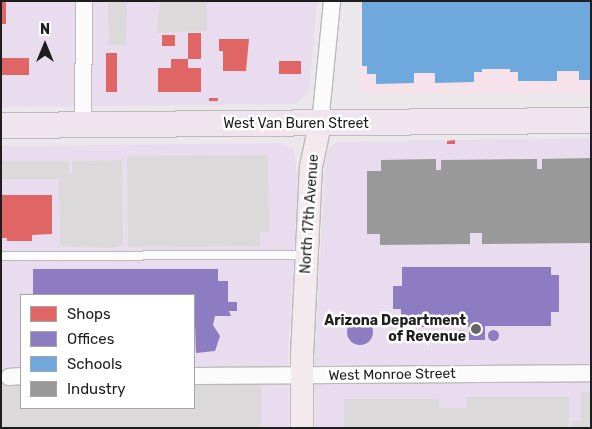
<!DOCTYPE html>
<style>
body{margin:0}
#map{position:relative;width:592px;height:429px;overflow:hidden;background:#ece7eb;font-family:Rubik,sans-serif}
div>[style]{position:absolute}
.commercial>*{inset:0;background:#e8dcee}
.education>*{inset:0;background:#f6e2eb;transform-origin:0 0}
.parking>*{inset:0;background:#dbd9da}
.shops>*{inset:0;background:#e06666;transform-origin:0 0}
.offices>*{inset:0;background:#8e7cc3}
.round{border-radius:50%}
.schools>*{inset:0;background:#6fa8dc}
.industry>*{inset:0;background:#999}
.roads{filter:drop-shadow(1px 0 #bcbabc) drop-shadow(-1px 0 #bcbabc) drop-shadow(0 1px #bcbabc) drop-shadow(0 -1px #bcbabc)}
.lane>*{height:8px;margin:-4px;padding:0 4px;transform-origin:4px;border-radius:4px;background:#fcfbfc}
.street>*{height:16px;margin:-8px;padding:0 8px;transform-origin:8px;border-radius:8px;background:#fcfbfc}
.secondary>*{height:22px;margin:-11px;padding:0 11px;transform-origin:11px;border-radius:11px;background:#f4eaee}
.primary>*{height:25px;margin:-12.5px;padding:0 12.5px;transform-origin:12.5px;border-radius:12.5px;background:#f0e4ee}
.dots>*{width:14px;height:14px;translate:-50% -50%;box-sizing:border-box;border:2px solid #fff;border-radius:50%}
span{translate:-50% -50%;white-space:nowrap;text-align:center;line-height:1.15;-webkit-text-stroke:5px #fff;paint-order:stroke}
.street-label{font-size:14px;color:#1e1e1e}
.poi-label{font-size:14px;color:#1e1e1e;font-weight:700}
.right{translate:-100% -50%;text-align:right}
.frame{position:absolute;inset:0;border:2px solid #1e1e1e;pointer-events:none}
.legend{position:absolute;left:20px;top:294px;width:175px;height:115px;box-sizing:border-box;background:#fff;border:1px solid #a5a5a5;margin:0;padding:6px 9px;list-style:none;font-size:15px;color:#1e1e1e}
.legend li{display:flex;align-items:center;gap:10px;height:25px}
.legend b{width:25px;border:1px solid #a5a5a5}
.north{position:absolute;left:20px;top:20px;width:50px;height:50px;-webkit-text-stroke:4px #fff;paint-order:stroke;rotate:0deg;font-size:14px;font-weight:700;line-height:20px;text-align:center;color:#1e1e1e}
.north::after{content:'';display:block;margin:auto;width:18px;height:22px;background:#1e1e1e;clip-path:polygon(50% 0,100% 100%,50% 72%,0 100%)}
</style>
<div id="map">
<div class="commercial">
<div style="clip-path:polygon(1px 1px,317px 1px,309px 92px,296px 104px,1px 107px)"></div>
<div style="clip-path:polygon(591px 138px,591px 428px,315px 428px,314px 369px,326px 155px,331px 146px,337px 142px)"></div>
<div style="clip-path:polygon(evenodd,282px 143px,294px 150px,298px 184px,288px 353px,289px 428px,1px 428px,1px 146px,282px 143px,21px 295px,194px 295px,194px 408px,21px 408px,21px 295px)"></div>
</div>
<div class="education">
<div style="left:359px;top:1px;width:232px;height:92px"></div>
</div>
<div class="parking">
<div style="clip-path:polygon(108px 1px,207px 1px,207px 31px,157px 33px,160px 1px,127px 1px,126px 45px,109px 45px)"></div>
<div style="clip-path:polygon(268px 155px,269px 232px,260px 232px,260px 246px,128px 247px,127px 156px)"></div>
<div style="clip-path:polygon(122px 160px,123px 245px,111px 248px,60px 246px,59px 179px,1px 179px,1px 161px,69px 161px,69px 173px,72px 173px,72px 161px)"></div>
<div style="clip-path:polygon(1px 383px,21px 383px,21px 408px,194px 408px,194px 384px,261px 384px,261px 428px,1px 428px)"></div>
<div style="clip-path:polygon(581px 392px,591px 392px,591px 428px,572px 428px,572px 421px,581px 421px)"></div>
<div style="clip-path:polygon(467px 397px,569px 397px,569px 428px,344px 428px,344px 399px,439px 399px,439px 408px,467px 408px)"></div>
</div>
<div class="shops">
<div style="left:1px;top:1px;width:5px;height:23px"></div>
<div style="left:188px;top:33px;width:13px;height:26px"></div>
<div style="left:162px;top:35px;width:13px;height:11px"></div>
<div style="clip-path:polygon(219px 39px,249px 39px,246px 71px,223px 71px,223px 51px,219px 51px)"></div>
<div style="left:106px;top:53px;width:11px;height:39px"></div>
<div style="left:29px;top:58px;width:17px;height:28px;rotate:90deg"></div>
<div style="clip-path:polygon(171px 59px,188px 59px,188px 68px,201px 68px,201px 92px,158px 92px,158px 68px,171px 68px)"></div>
<div style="left:279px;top:61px;width:22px;height:13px"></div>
<div style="left:209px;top:98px;width:9px;height:3px"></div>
<div style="clip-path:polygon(455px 140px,455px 144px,447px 144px,447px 141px)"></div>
<div style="clip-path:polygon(1px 195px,52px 195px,52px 234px,32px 235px,32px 241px,7px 241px,7px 238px,1px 238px)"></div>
</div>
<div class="offices">
<div style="clip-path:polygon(402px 267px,551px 267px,551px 275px,559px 275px,559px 312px,551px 312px,551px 326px,485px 326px,485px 340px,469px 340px,469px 327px,401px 327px,401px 309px,393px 309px,393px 286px,402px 286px)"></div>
<div style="clip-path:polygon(33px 269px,218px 269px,218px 281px,228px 281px,228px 302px,237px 302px,237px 311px,229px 311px,231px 316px,215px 316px,213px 325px,220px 336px,215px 351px,196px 353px,194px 295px,33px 295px)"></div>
<div class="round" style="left:347px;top:319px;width:26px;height:26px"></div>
<div class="round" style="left:487.5px;top:329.5px;width:11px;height:11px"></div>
<div class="round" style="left:455.5px;top:329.5px;width:11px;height:11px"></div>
</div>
<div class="schools">
<div style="clip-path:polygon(591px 1px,591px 80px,579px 80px,579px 71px,557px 71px,557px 81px,518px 81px,518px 72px,510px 72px,510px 69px,482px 69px,482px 72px,474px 72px,474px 82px,435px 83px,435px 73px,414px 73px,414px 83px,376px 84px,376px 74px,367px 74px,367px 66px,362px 66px,362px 2px)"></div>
</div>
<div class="industry">
<div style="clip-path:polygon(591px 158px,591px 243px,482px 244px,482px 233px,470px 233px,470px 244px,380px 245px,380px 234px,367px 234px,367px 171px,381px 171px,381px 160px,436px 159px,436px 170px,441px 170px,441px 160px,537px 159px,537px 169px,542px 169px,542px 159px)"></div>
</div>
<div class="roads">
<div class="lane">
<div style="left:1px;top:256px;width:304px;rotate:-0.2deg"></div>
</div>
<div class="street">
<div style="left:83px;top:124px;width:123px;rotate:-89.5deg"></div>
<div style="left:320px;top:124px;width:124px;rotate:-84.4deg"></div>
<div style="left:194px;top:376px;width:397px;rotate:-0.4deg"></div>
<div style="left:9px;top:377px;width:12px;rotate:-5deg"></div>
</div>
<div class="secondary">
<div style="left:302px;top:428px;width:72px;rotate:-90deg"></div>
<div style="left:302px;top:356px;width:189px;rotate:-87.3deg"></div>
<div style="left:311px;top:167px;width:44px;rotate:-78.2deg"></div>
</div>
<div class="primary">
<div style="left:1px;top:125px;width:590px;rotate:-0.49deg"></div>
</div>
</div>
<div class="dots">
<div style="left:476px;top:329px;background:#666466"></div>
</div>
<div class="street-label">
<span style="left:296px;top:124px">West Van Buren Street</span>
<span style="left:310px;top:214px;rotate:-86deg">North 17th Avenue</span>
<span style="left:392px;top:375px;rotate:-1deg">West Monroe Street</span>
</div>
<div class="poi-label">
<span class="right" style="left:466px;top:329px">Arizona Department<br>of Revenue</span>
</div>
<div class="frame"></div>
<ul class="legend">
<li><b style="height:14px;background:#e06666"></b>Shops</li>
<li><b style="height:14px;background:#8e7cc3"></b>Offices</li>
<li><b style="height:14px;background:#6fa8dc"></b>Schools</li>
<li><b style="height:14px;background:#999"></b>Industry</li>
</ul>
<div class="north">N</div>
</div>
